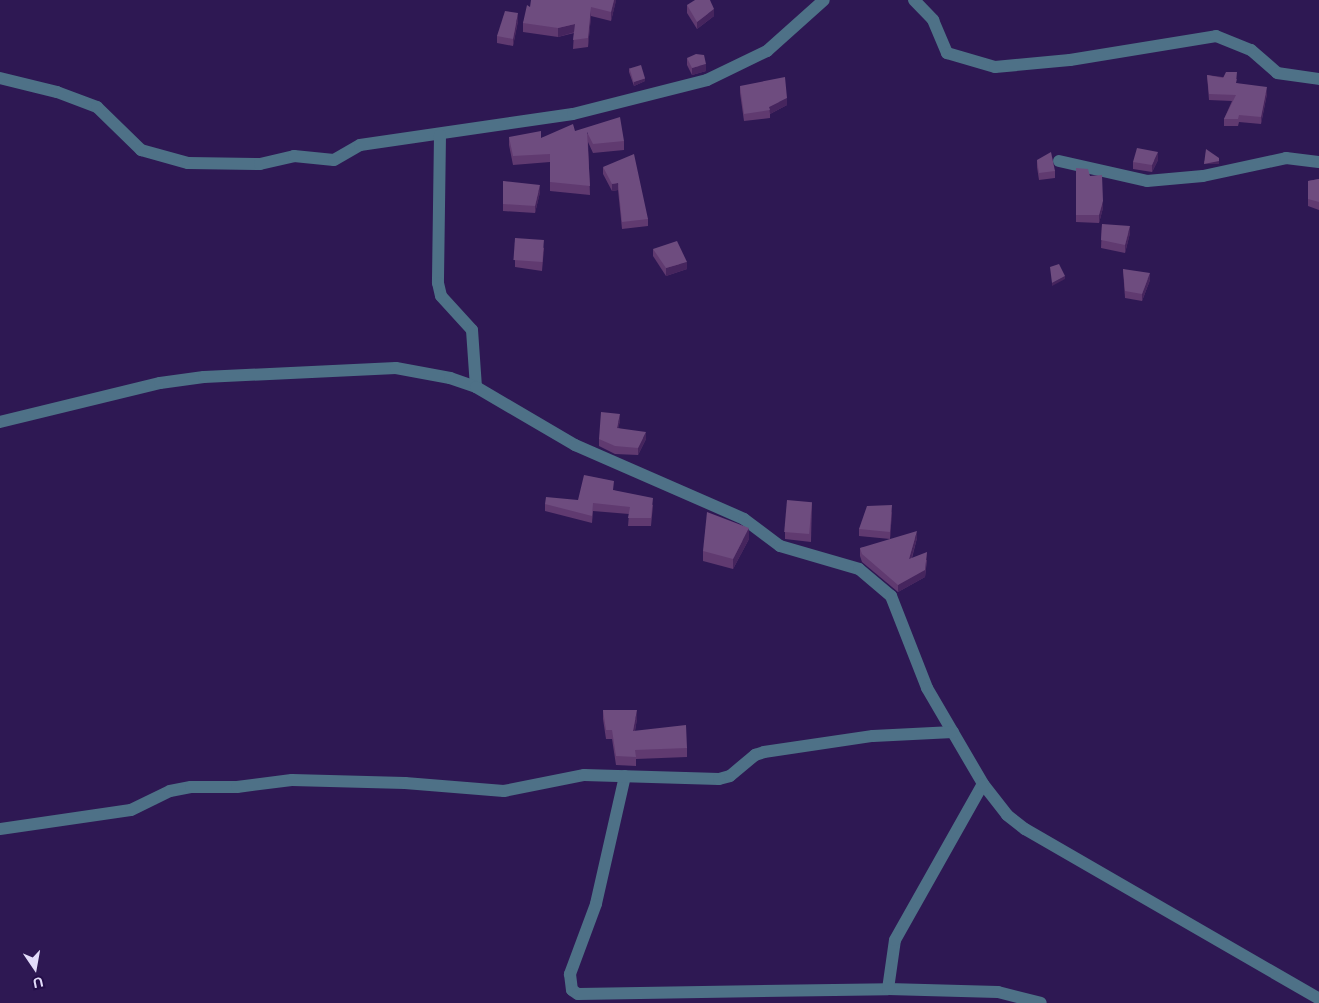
<!DOCTYPE html>
<style>
body{margin:0}
#map{position:relative;width:1319px;height:1003px;overflow:hidden;background:#2e1853;font-family:Arial,sans-serif}
div>[style]{position:absolute}
.minor>*{height:12px;margin:-6px;padding:0 6px;transform-origin:6px;border-radius:6px;background:#4e7187}
.wall>*{inset:0;background:#603a70}
.shaded-wall>*{inset:0;background:#46255e;transform-origin:0 0}
.building>*{inset:0;background:#6e4c7f;transform-origin:0 0}
span{translate:-50% -50%;white-space:nowrap;text-align:center;line-height:1.15;-webkit-text-stroke:4px #240d48;paint-order:stroke}
.north{position:absolute;left:10px;top:943px;width:50px;height:50px;-webkit-text-stroke:4px #240d48;paint-order:stroke;rotate:168deg;font-size:14px;font-weight:700;line-height:20px;text-align:center;color:#e3dcfa}
.north::after{content:'';display:block;margin:auto;width:18px;height:22px;background:#e3dcfa;clip-path:polygon(50% 0,100% 100%,50% 72%,0 100%)}
</style>
<div id="map">
<div class="minor">
<div style="left:914px;top:0;width:28px;rotate:46deg"></div>
<div style="left:933px;top:20px;width:36px;rotate:67deg"></div>
<div style="left:947px;top:53px;width:50px;rotate:16.3deg"></div>
<div style="left:995px;top:67px;width:75px;rotate:-5.3deg"></div>
<div style="left:1070px;top:60px;width:148px;rotate:-9.3deg"></div>
<div style="left:1216px;top:36px;width:38px;rotate:22deg"></div>
<div style="left:1251px;top:50px;width:35px;rotate:41deg"></div>
<div style="left:1277px;top:73px;width:42px;rotate:8.1deg"></div>
<div style="left:0;top:78px;width:59px;rotate:13.8deg"></div>
<div style="left:57px;top:92px;width:43px;rotate:20.6deg"></div>
<div style="left:97px;top:107px;width:62px;rotate:44.3deg"></div>
<div style="left:141px;top:150px;width:49px;rotate:15.5deg"></div>
<div style="left:188px;top:163px;width:72px;rotate:0.8deg"></div>
<div style="left:260px;top:164px;width:35px;rotate:-13deg"></div>
<div style="left:294px;top:156px;width:40px;rotate:5.7deg"></div>
<div style="left:334px;top:160px;width:30px;rotate:-30deg"></div>
<div style="left:360px;top:145px;width:215px;rotate:-8.3deg"></div>
<div style="left:573px;top:114px;width:138px;rotate:-14.2deg"></div>
<div style="left:707px;top:80px;width:67px;rotate:-25.8deg"></div>
<div style="left:767px;top:51px;width:76px;rotate:-41.8deg"></div>
<div style="left:440px;top:135px;width:148px;rotate:90.8deg"></div>
<div style="left:438px;top:283px;width:13px;rotate:77deg"></div>
<div style="left:441px;top:296px;width:46px;rotate:47.6deg"></div>
<div style="left:472px;top:330px;width:57px;rotate:86deg"></div>
<div style="left:1059px;top:161px;width:90px;rotate:12.8deg"></div>
<div style="left:1147px;top:181px;width:56px;rotate:-5.1deg"></div>
<div style="left:1203px;top:176px;width:85px;rotate:-12.2deg"></div>
<div style="left:1286px;top:158px;width:33px;rotate:7deg"></div>
<div style="left:0;top:422px;width:165px;rotate:-13.7deg"></div>
<div style="left:160px;top:383px;width:44px;rotate:-7.8deg"></div>
<div style="left:204px;top:377px;width:192px;rotate:-2.7deg"></div>
<div style="left:396px;top:368px;width:55px;rotate:10.5deg"></div>
<div style="left:450px;top:378px;width:28px;rotate:19deg"></div>
<div style="left:476px;top:387px;width:115px;rotate:30.4deg"></div>
<div style="left:575px;top:445px;width:184px;rotate:23.6deg"></div>
<div style="left:744px;top:519px;width:45px;rotate:36.9deg"></div>
<div style="left:780px;top:546px;width:82px;rotate:16.2deg"></div>
<div style="left:859px;top:569px;width:42px;rotate:40.2deg"></div>
<div style="left:891px;top:596px;width:99px;rotate:68.6deg"></div>
<div style="left:927px;top:688px;width:111px;rotate:59.7deg"></div>
<div style="left:983px;top:784px;width:39px;rotate:52deg"></div>
<div style="left:1007px;top:815px;width:23px;rotate:38deg"></div>
<div style="left:1025px;top:829px;width:340px;rotate:30deg"></div>
<div style="left:625px;top:776px;width:131px;rotate:102.8deg"></div>
<div style="left:596px;top:904px;width:75px;rotate:110.4deg"></div>
<div style="left:570px;top:974px;width:16px;rotate:83deg"></div>
<div style="left:572px;top:990px;width:7px;rotate:34deg"></div>
<div style="left:578px;top:994px;width:310px;rotate:-0.9deg"></div>
<div style="left:888px;top:989px;width:110px;rotate:1.6deg"></div>
<div style="left:998px;top:992px;width:44px;rotate:14.3deg"></div>
<div style="left:0;top:829px;width:132px;rotate:-8.3deg"></div>
<div style="left:131px;top:810px;width:43px;rotate:-26deg"></div>
<div style="left:170px;top:791px;width:21px;rotate:-11deg"></div>
<div style="left:191px;top:787px;width:46px"></div>
<div style="left:237px;top:787px;width:55px;rotate:-7.3deg"></div>
<div style="left:292px;top:780px;width:113px;rotate:1.5deg"></div>
<div style="left:405px;top:783px;width:99px;rotate:4.6deg"></div>
<div style="left:504px;top:791px;width:82px;rotate:-11.3deg"></div>
<div style="left:584px;top:775px;width:135px;rotate:1.7deg"></div>
<div style="left:719px;top:779px;width:11px;rotate:-15deg"></div>
<div style="left:730px;top:776px;width:33px;rotate:-40deg"></div>
<div style="left:755px;top:755px;width:9px;rotate:-18deg"></div>
<div style="left:764px;top:752px;width:110px;rotate:-8.4deg"></div>
<div style="left:873px;top:736px;width:80px;rotate:-2.9deg"></div>
<div style="left:888px;top:989px;width:49px;rotate:-81.9deg"></div>
<div style="left:895px;top:940px;width:179px;rotate:-60.6deg"></div>
</div>
<div class="wall">
<div style="clip-path:polygon(616px 0,611px 21px,591px 16px,588px 47px,573px 49px,574px 33px,558px 37px,523px 32px,523px 23px,530px 7px)"></div>
<div style="clip-path:polygon(687px 5px,714px 16px,697px 29px,687px 13px)"></div>
<div style="clip-path:polygon(518px 21px,513px 46px,497px 43px,497px 36px)"></div>
<div style="clip-path:polygon(687px 58px,706px 71px,692px 75px,687px 65px)"></div>
<div style="clip-path:polygon(629px 68px,645px 81px,634px 86px,629px 72px)"></div>
<div style="clip-path:polygon(1207px 75px,1237px 79px,1236px 83px,1267px 94px,1261px 124px,1239px 122px,1238px 126px,1224px 126px,1224px 119px,1232px 101px,1209px 100px)"></div>
<div style="clip-path:polygon(740px 86px,787px 105px,770px 114px,770px 118px,744px 121px,740px 93px)"></div>
<div style="clip-path:polygon(575px 131px,624px 141px,624px 150px,593px 153px,588px 142px,590px 195px,550px 191px,550px 162px,513px 165px,509px 145px,509px 137px,541px 138px)"></div>
<div style="clip-path:polygon(1037px 160px,1055px 171px,1055px 178px,1039px 180px,1037px 167px)"></div>
<div style="clip-path:polygon(1158px 160px,1152px 172px,1133px 169px,1133px 162px)"></div>
<div style="clip-path:polygon(603px 167px,648px 219px,648px 226px,622px 229px,618px 190px,612px 191px,603px 174px)"></div>
<div style="clip-path:polygon(1076px 168px,1090px 176px,1103px 208px,1099px 223px,1076px 222px)"></div>
<div style="clip-path:polygon(1319px 179px,1319px 210px,1308px 206px,1308px 181px)"></div>
<div style="clip-path:polygon(503px 181px,540px 192px,535px 213px,503px 211px)"></div>
<div style="clip-path:polygon(1102px 224px,1130px 233px,1125px 253px,1101px 248px)"></div>
<div style="clip-path:polygon(515px 238px,544px 248px,542px 271px,515px 267px)"></div>
<div style="clip-path:polygon(653px 249px,687px 269px,666px 276px,653px 256px)"></div>
<div style="clip-path:polygon(1123px 269px,1150px 280px,1142px 301px,1125px 298px)"></div>
<div style="clip-path:polygon(620px 421px,618px 428px,646px 439px,638px 455px,615px 454px,599px 446px,599px 439px)"></div>
<div style="clip-path:polygon(613px 490px,653px 505px,651px 526px,628px 526px,629px 514px,593px 511px,592px 523px,545px 511px,545px 504px,578px 500px)"></div>
<div style="clip-path:polygon(812px 502px,811px 542px,785px 539px,785px 532px)"></div>
<div style="clip-path:polygon(892px 512px,890px 539px,859px 536px,859px 529px)"></div>
<div style="clip-path:polygon(917px 538px,912px 558px,927px 560px,925px 577px,898px 592px,862px 562px,860px 556px,860px 548px)"></div>
<div style="clip-path:polygon(749px 539px,733px 569px,703px 561px,703px 551px)"></div>
<div style="clip-path:polygon(603px 710px,637px 719px,635px 731px,687px 748px,687px 757px,636px 759px,636px 766px,616px 765px,612px 739px,606px 739px,603px 719px)"></div>
</div>
<div class="shaded-wall">
<div style="clip-path:polygon(614px 0,616px 0,616px 1px,611px 21px,611px 12px)"></div>
<div style="clip-path:polygon(591px 7px,591px 16px,588px 47px,588px 38px)"></div>
<div style="clip-path:polygon(714px 9px,714px 16px,697px 29px,697px 22px)"></div>
<div style="clip-path:polygon(518px 13px,518px 21px,513px 46px,513px 39px)"></div>
<div style="clip-path:polygon(575px 24px,575px 32px,558px 37px,558px 28px)"></div>
<div style="clip-path:polygon(706px 64px,706px 71px,692px 75px,692px 68px)"></div>
<div style="clip-path:polygon(645px 78px,645px 81px,634px 86px,634px 82px)"></div>
<div style="clip-path:polygon(1267px 87px,1267px 94px,1261px 124px,1261px 117px)"></div>
<div style="clip-path:polygon(787px 98px,787px 105px,770px 114px,769px 107px)"></div>
<div style="clip-path:polygon(1158px 152px,1158px 160px,1152px 172px,1152px 165px)"></div>
<div style="left:1219px;top:161px;width:3px;height:15px;rotate:90deg"></div>
<div style="clip-path:polygon(618px 183px,618px 190px,612px 191px,612px 184px)"></div>
<div style="clip-path:polygon(540px 185px,540px 192px,535px 213px,535px 206px)"></div>
<div style="clip-path:polygon(1103px 201px,1103px 208px,1099px 223px,1099px 215px)"></div>
<div style="clip-path:polygon(1130px 226px,1130px 233px,1125px 253px,1125px 245px)"></div>
<div style="clip-path:polygon(687px 262px,687px 269px,666px 276px,666px 268px)"></div>
<div style="clip-path:polygon(1150px 273px,1150px 280px,1142px 301px,1142px 294px)"></div>
<div style="clip-path:polygon(1065px 276px,1065px 279px,1052px 286px,1052px 283px)"></div>
<div style="clip-path:polygon(620px 414px,620px 421px,617px 435px,617px 428px)"></div>
<div style="clip-path:polygon(646px 432px,646px 439px,638px 455px,638px 448px)"></div>
<div style="clip-path:polygon(892px 505px,892px 512px,890px 539px,890px 532px)"></div>
<div style="clip-path:polygon(749px 528px,749px 539px,733px 569px,733px 559px)"></div>
<div style="clip-path:polygon(917px 531px,917px 538px,909px 567px,909px 559px)"></div>
<div style="clip-path:polygon(927px 552px,925px 577px,898px 592px,898px 585px)"></div>
<div style="clip-path:polygon(637px 710px,637px 719px,633px 740px,633px 731px)"></div>
</div>
<div class="building">
<div style="clip-path:polygon(531px 0,614px 0,611px 12px,591px 7px,588px 38px,573px 40px,575px 24px,558px 28px,523px 23px,527px 5px,530px 7px)"></div>
<div style="clip-path:polygon(695px 0,710px 0,714px 9px,697px 22px,687px 5px)"></div>
<div style="clip-path:polygon(505px 11px,518px 13px,513px 39px,497px 36px)"></div>
<div style="clip-path:polygon(696px 54px,704px 55px,706px 64px,692px 68px,687px 58px)"></div>
<div style="left:641px;top:65px;width:14px;height:12px;rotate:73deg"></div>
<div style="clip-path:polygon(1226px 72px,1237px 72px,1236px 83px,1267px 87px,1261px 117px,1239px 115px,1238px 119px,1224px 119px,1236px 95px,1209px 94px,1207px 75px,1223px 78px)"></div>
<div style="clip-path:polygon(785px 77px,787px 98px,769px 107px,770px 110px,744px 114px,740px 86px)"></div>
<div style="clip-path:polygon(620px 117px,624px 141px,593px 144px,587px 132px,590px 186px,550px 182px,550px 154px,513px 156px,509px 137px,541px 131px,541px 138px,573px 124px,575px 131px)"></div>
<div style="clip-path:polygon(1137px 148px,1158px 152px,1152px 165px,1133px 162px)"></div>
<div style="clip-path:polygon(1206px 149px,1219px 158px,1219px 161px,1204px 164px)"></div>
<div style="clip-path:polygon(1051px 152px,1055px 171px,1039px 173px,1037px 160px)"></div>
<div style="clip-path:polygon(634px 154px,648px 219px,622px 222px,618px 183px,612px 184px,603px 167px)"></div>
<div style="clip-path:polygon(1076px 168px,1088px 169px,1090px 176px,1102px 175px,1103px 201px,1099px 215px,1076px 215px)"></div>
<div style="clip-path:polygon(1319px 179px,1319px 202px,1308px 199px,1308px 181px)"></div>
<div style="clip-path:polygon(503px 181px,540px 185px,535px 206px,503px 204px)"></div>
<div style="clip-path:polygon(1102px 224px,1130px 226px,1125px 245px,1101px 240px)"></div>
<div style="left:515px;top:238px;width:29px;height:22px;rotate:4deg"></div>
<div style="clip-path:polygon(677px 241px,687px 262px,666px 268px,653px 249px)"></div>
<div style="clip-path:polygon(1059px 264px,1065px 276px,1052px 283px,1050px 267px)"></div>
<div style="clip-path:polygon(1123px 269px,1150px 273px,1142px 294px,1125px 291px)"></div>
<div style="clip-path:polygon(601px 412px,620px 414px,617px 428px,646px 432px,638px 448px,615px 446px,599px 439px)"></div>
<div style="clip-path:polygon(584px 475px,614px 481px,613px 490px,653px 498px,651px 518px,628px 518px,630px 507px,593px 503px,592px 516px,545px 504px,546px 497px,578px 500px)"></div>
<div style="left:787px;top:500px;width:25px;height:32px;rotate:5deg"></div>
<div style="clip-path:polygon(892px 505px,890px 532px,859px 529px,867px 506px)"></div>
<div style="clip-path:polygon(707px 512px,749px 528px,733px 559px,703px 551px)"></div>
<div style="clip-path:polygon(917px 531px,909px 559px,927px 552px,925px 570px,898px 585px,862px 554px,860px 548px)"></div>
<div style="clip-path:polygon(603px 710px,637px 710px,633px 731px,686px 725px,687px 748px,635px 750px,636px 757px,616px 756px,612px 730px,606px 730px)"></div>
</div>
<div class="north">U</div>
</div>
